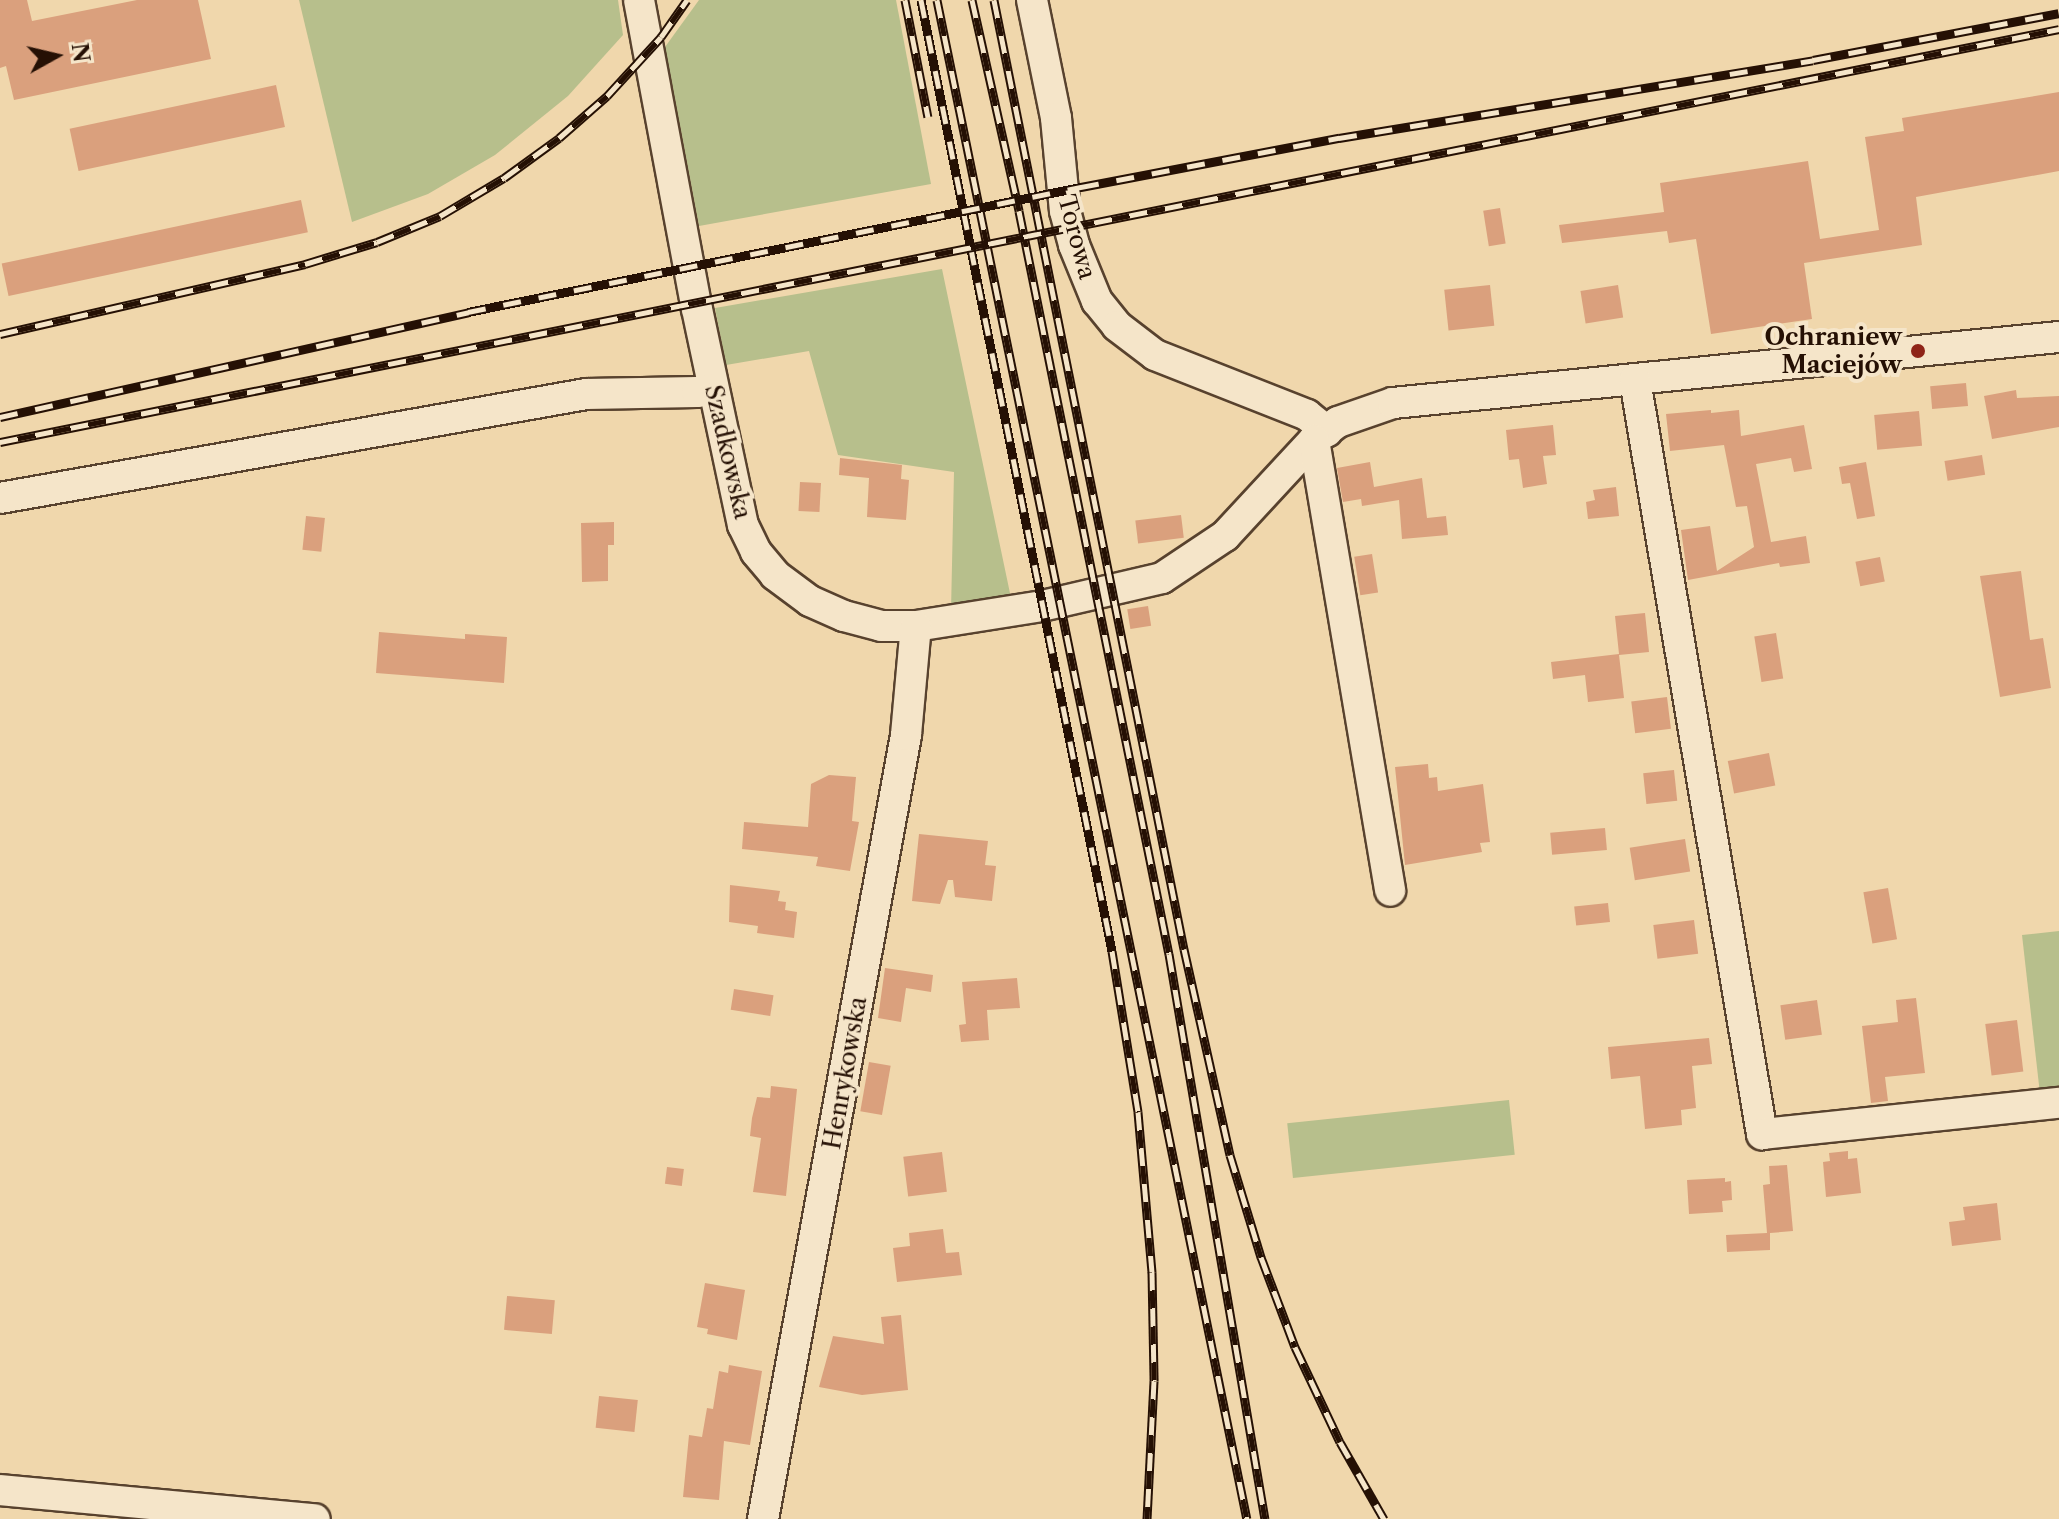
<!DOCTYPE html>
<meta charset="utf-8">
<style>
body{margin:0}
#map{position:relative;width:2059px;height:1519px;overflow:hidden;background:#f0d7ac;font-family:"Libre Caslon Text",serif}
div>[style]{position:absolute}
.green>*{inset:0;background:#b7bf8c;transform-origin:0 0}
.building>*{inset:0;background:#daa07d;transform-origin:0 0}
.roads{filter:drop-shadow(2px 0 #58422e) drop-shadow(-2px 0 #58422e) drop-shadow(0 2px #58422e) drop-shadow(0 -2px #58422e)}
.minor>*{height:30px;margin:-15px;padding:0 15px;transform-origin:15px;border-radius:15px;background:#f5e5c9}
.rail>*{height:9px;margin-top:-4.5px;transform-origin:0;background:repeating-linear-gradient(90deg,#f5e5c9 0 18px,#251004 0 36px);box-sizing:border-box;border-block:2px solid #251004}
.dots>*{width:22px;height:22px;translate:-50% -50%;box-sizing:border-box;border:4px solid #f5e5c9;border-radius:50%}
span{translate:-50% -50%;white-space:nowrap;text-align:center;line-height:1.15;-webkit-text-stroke:8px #f5e5c9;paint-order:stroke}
.street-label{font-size:24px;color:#251004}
.poi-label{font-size:24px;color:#251004;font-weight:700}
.right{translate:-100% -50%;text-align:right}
.north{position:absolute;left:16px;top:16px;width:80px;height:80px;-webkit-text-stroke:6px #f5e5c9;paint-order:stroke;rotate:82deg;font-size:22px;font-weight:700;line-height:32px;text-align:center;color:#251004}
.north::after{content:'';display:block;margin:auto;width:28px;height:36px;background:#251004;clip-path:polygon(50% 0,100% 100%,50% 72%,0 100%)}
</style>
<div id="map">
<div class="green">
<div style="clip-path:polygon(299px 0,618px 0,623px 35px,568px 96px,495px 155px,428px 194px,352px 222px)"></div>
<div style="clip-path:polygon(699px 0,896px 0,931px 184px,699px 226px,665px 47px)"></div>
<div style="clip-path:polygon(942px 269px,1011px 598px,951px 611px,954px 472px,838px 455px,809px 351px,726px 365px,715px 308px)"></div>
<div style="clip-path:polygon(2059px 931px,2059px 1092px,2040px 1094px,2022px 935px)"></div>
<div style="left:1509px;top:1100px;width:55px;height:223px;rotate:84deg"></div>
</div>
<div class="building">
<div style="clip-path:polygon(0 0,27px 0,32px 21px,137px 0,198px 0,211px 59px,14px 100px,6px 66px,0 68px)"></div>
<div style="left:276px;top:85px;width:43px;height:211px;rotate:78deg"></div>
<div style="clip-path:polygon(2059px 92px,2059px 171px,1916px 197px,1922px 245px,1804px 263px,1812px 319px,1711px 334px,1696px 239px,1669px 243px,1667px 231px,1562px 243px,1559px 225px,1664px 212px,1660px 183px,1808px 161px,1820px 239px,1879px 230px,1865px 137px,1904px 131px,1902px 118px)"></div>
<div style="left:301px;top:200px;width:33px;height:306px;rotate:78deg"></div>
<div style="left:1500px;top:208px;width:36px;height:17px;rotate:81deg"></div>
<div style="left:1490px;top:285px;width:41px;height:46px;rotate:84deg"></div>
<div style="left:1618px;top:285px;width:33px;height:38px;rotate:81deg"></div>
<div style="left:1966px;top:383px;width:23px;height:36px;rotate:85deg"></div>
<div style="clip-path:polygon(2016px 390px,2017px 398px,2059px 396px,2059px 427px,1992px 439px,1984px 396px)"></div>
<div style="clip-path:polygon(1711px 410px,1711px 413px,1739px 410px,1741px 436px,1804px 425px,1812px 469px,1794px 472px,1791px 458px,1756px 464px,1771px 542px,1806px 536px,1810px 563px,1780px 567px,1779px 563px,1688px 580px,1681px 530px,1710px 526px,1717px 571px,1754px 547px,1747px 506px,1736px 507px,1724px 445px,1670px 451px,1666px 414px)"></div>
<div style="left:1919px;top:411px;width:35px;height:45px;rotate:85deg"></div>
<div style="clip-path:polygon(1553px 425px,1556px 455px,1543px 456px,1547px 484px,1523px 488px,1519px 459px,1509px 460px,1506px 430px)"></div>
<div style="left:1982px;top:455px;width:20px;height:38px;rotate:81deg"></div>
<div style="clip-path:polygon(840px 458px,902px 465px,901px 479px,909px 480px,906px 520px,867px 517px,869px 478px,839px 475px)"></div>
<div style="clip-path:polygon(1370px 462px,1374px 487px,1422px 478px,1427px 518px,1446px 516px,1448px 535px,1402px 539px,1399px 500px,1362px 506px,1361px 499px,1343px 502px,1337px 468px)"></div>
<div style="clip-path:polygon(1866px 462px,1875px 516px,1857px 519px,1850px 483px,1842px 484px,1839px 467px)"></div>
<div style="left:800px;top:482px;width:21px;height:29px;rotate:3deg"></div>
<div style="clip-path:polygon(1616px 487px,1619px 516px,1588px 519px,1586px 502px,1595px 500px,1593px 490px)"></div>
<div style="left:1181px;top:515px;width:23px;height:46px;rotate:83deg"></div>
<div style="left:306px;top:516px;width:19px;height:34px;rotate:6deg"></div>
<div style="clip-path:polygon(614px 522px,614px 545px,608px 545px,608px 581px,582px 582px,581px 523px)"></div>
<div style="left:1372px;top:554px;width:39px;height:18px;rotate:81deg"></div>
<div style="left:1880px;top:557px;width:25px;height:25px;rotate:79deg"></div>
<div style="clip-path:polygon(2021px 571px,2030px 640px,2043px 638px,2051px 688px,2000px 697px,1980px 576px)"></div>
<div style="left:1148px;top:606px;width:20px;height:21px;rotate:81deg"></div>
<div style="clip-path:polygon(1645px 613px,1649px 652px,1619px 655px,1624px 698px,1588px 702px,1585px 675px,1553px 679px,1551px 662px,1619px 654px,1615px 616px)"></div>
<div style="clip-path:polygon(379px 632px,465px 639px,465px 634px,507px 637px,504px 683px,376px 673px)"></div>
<div style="left:1776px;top:633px;width:46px;height:22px;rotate:81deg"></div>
<div style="left:1667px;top:697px;width:32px;height:36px;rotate:83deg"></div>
<div style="left:1769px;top:753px;width:33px;height:42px;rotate:79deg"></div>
<div style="clip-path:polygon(1428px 764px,1429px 778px,1437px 777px,1438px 791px,1483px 784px,1490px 842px,1480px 843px,1482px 852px,1405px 865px,1395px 767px)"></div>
<div style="left:1674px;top:770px;width:31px;height:31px;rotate:84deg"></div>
<div style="clip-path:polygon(829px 775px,856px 777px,852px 821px,859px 822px,850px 871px,816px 866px,818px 857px,742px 849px,744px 822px,808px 827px,811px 784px)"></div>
<div style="left:1605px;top:828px;width:22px;height:55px;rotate:85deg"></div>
<div style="clip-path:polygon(919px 834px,988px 841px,985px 865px,996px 866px,992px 901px,955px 897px,953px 880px,948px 880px,940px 904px,912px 901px)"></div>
<div style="left:1685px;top:839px;width:33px;height:56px;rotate:81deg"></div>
<div style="clip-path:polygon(730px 885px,780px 891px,778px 901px,786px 902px,785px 910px,797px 912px,794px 938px,757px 933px,758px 926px,729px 922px)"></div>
<div style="left:1888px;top:888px;width:52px;height:25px;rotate:80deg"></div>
<div style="left:1608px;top:903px;width:19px;height:34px;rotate:84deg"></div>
<div style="left:1694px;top:920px;width:34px;height:41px;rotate:83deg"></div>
<div style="clip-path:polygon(885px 968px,933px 975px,931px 992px,906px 988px,901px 1022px,878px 1018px)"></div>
<div style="clip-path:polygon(1017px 978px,1020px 1008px,987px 1010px,989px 1040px,961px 1042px,959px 1025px,966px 1024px,962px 982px)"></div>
<div style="left:734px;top:989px;width:40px;height:21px;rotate:9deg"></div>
<div style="clip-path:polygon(1916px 998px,1925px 1073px,1885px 1077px,1888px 1101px,1871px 1103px,1862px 1026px,1898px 1022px,1896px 1000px)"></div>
<div style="left:1817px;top:1000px;width:35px;height:37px;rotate:82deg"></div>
<div style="left:2017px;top:1020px;width:52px;height:32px;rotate:83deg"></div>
<div style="clip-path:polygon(1709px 1038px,1712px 1064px,1692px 1066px,1696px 1108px,1681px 1110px,1682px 1125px,1645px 1129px,1640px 1076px,1611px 1079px,1608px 1047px)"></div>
<div style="left:869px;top:1062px;width:22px;height:50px;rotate:10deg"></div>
<div style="clip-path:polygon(771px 1086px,797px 1089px,786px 1196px,753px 1192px,761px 1138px,750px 1136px,752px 1118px,757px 1097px,770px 1098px)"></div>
<div style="clip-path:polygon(1848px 1151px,1848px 1159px,1857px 1158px,1861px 1193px,1826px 1197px,1823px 1162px,1830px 1161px,1829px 1153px)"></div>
<div style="left:942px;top:1152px;width:40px;height:39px;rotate:83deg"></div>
<div style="clip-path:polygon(1787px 1165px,1793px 1231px,1770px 1233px,1770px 1250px,1727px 1252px,1726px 1235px,1767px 1233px,1763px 1185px,1770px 1184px,1769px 1166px)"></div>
<div style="left:667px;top:1167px;width:17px;height:17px;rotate:7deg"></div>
<div style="clip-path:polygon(1725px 1178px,1725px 1182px,1731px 1181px,1732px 1200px,1722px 1201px,1723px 1212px,1689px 1214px,1687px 1180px)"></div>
<div style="clip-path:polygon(1997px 1203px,2001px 1240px,1952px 1246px,1949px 1222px,1965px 1220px,1963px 1207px)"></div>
<div style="clip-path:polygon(943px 1229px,946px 1253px,959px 1252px,962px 1275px,897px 1282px,893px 1248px,910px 1246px,909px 1233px)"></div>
<div style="clip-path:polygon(705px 1283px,745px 1290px,737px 1340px,707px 1334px,708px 1329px,697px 1327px)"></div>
<div style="left:507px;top:1296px;width:48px;height:34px;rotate:5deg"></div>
<div style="clip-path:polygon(901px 1315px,908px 1390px,862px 1395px,819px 1387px,833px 1336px,884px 1344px,881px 1317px)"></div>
<div style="clip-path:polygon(729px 1365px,762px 1371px,750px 1445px,724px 1441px,719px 1500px,683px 1497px,689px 1435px,702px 1437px,707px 1408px,713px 1409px,719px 1371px,728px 1373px)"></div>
<div style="left:599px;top:1396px;width:39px;height:32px;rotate:6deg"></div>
</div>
<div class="roads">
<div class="minor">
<div style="left:639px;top:0;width:314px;rotate:79.4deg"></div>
<div style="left:697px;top:309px;width:221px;rotate:78deg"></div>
<div style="left:743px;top:525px;width:30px;rotate:64deg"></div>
<div style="left:756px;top:552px;width:30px;rotate:50deg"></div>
<div style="left:775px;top:575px;width:44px;rotate:36.6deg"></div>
<div style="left:810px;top:601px;width:37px;rotate:24deg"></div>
<div style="left:844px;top:616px;width:38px;rotate:15deg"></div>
<div style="left:881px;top:626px;width:35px"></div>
<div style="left:916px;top:626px;width:128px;rotate:-9deg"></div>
<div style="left:1042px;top:606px;width:123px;rotate:-13.1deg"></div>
<div style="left:1162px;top:578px;width:76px;rotate:-33.7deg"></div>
<div style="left:1225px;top:536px;width:131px;rotate:-47.2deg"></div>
<div style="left:1314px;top:440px;width:30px;rotate:-37deg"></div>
<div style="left:1338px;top:422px;width:58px;rotate:-19.1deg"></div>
<div style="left:1393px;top:403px;width:669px;rotate:-5.66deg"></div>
<div style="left:1032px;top:0;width:120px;rotate:78.5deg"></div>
<div style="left:1056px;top:118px;width:93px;rotate:84.5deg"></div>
<div style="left:1065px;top:211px;width:35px;rotate:75deg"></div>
<div style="left:1074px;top:245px;width:61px;rotate:67.7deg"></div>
<div style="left:1097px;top:301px;width:32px;rotate:51deg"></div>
<div style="left:1117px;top:326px;width:48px;rotate:37.3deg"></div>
<div style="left:1155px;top:355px;width:163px;rotate:21.5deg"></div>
<div style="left:1307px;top:415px;width:26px;rotate:39deg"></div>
<div style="left:1635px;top:380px;width:765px;rotate:80.44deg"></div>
<div style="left:1762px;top:1134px;width:299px;rotate:-6deg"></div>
<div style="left:1314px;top:440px;width:457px;rotate:80.4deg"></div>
<div style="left:0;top:498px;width:595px;rotate:-10.06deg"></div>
<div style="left:586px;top:394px;width:111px;rotate:-1deg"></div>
<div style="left:697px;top:392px;width:16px;rotate:-11deg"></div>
<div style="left:0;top:1490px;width:316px;rotate:5.3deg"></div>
<div style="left:763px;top:1519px;width:797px;rotate:-79.66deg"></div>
<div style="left:906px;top:735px;width:109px;rotate:-84.8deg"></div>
</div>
</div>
<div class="rail">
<div style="left:905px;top:0;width:119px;rotate:78.9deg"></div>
<div style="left:921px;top:0;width:970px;rotate:78.64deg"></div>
<div style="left:1112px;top:951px;width:163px;rotate:80.8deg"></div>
<div style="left:1138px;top:1112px;width:161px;rotate:85deg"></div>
<div style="left:1152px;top:1272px;width:109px;rotate:88.9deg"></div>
<div style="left:1154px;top:1381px;width:138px;rotate:92.9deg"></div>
<div style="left:937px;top:0;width:1550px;rotate:78.47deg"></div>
<div style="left:972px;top:0;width:216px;rotate:77.4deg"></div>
<div style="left:1019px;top:211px;width:758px;rotate:78.59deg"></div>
<div style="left:1169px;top:954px;width:573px;rotate:80.36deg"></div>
<div style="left:994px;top:0;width:968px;rotate:78.68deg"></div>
<div style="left:1184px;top:949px;width:211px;rotate:77.4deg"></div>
<div style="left:1230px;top:1155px;width:107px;rotate:73.1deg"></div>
<div style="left:1261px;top:1257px;width:96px;rotate:69.3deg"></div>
<div style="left:1295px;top:1347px;width:105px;rotate:64.7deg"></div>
<div style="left:1340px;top:1442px;width:89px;rotate:60.3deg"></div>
<div style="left:0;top:334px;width:313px;rotate:-12.9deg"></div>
<div style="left:305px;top:264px;width:75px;rotate:-17deg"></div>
<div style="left:377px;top:242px;width:68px;rotate:-22.4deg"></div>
<div style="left:440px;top:216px;width:74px;rotate:-30.7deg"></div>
<div style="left:504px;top:178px;width:68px;rotate:-36deg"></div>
<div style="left:559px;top:138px;width:64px;rotate:-41.2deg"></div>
<div style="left:607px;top:96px;width:80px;rotate:-47.5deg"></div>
<div style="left:661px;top:37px;width:45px;rotate:-54.9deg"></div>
<div style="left:0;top:417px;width:480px;rotate:-12.6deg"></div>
<div style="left:468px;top:312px;width:626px;rotate:-11.53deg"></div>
<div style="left:1081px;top:187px;width:263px;rotate:-10.8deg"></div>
<div style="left:1339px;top:138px;width:480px;rotate:-9.3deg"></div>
<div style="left:1813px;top:60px;width:250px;rotate:-10.8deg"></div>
<div style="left:0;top:442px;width:2100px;rotate:-11.34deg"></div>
</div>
<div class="dots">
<div style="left:1918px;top:351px;background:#8f2418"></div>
</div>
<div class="street-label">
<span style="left:1077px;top:237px;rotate:75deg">Torowa</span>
<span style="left:728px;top:452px;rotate:77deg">Szadkowska</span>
<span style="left:845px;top:1073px;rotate:-80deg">Henrykowska</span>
</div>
<div class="poi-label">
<span class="right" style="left:1902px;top:351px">Ochraniew<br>Maciejów</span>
</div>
<div class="north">N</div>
</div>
